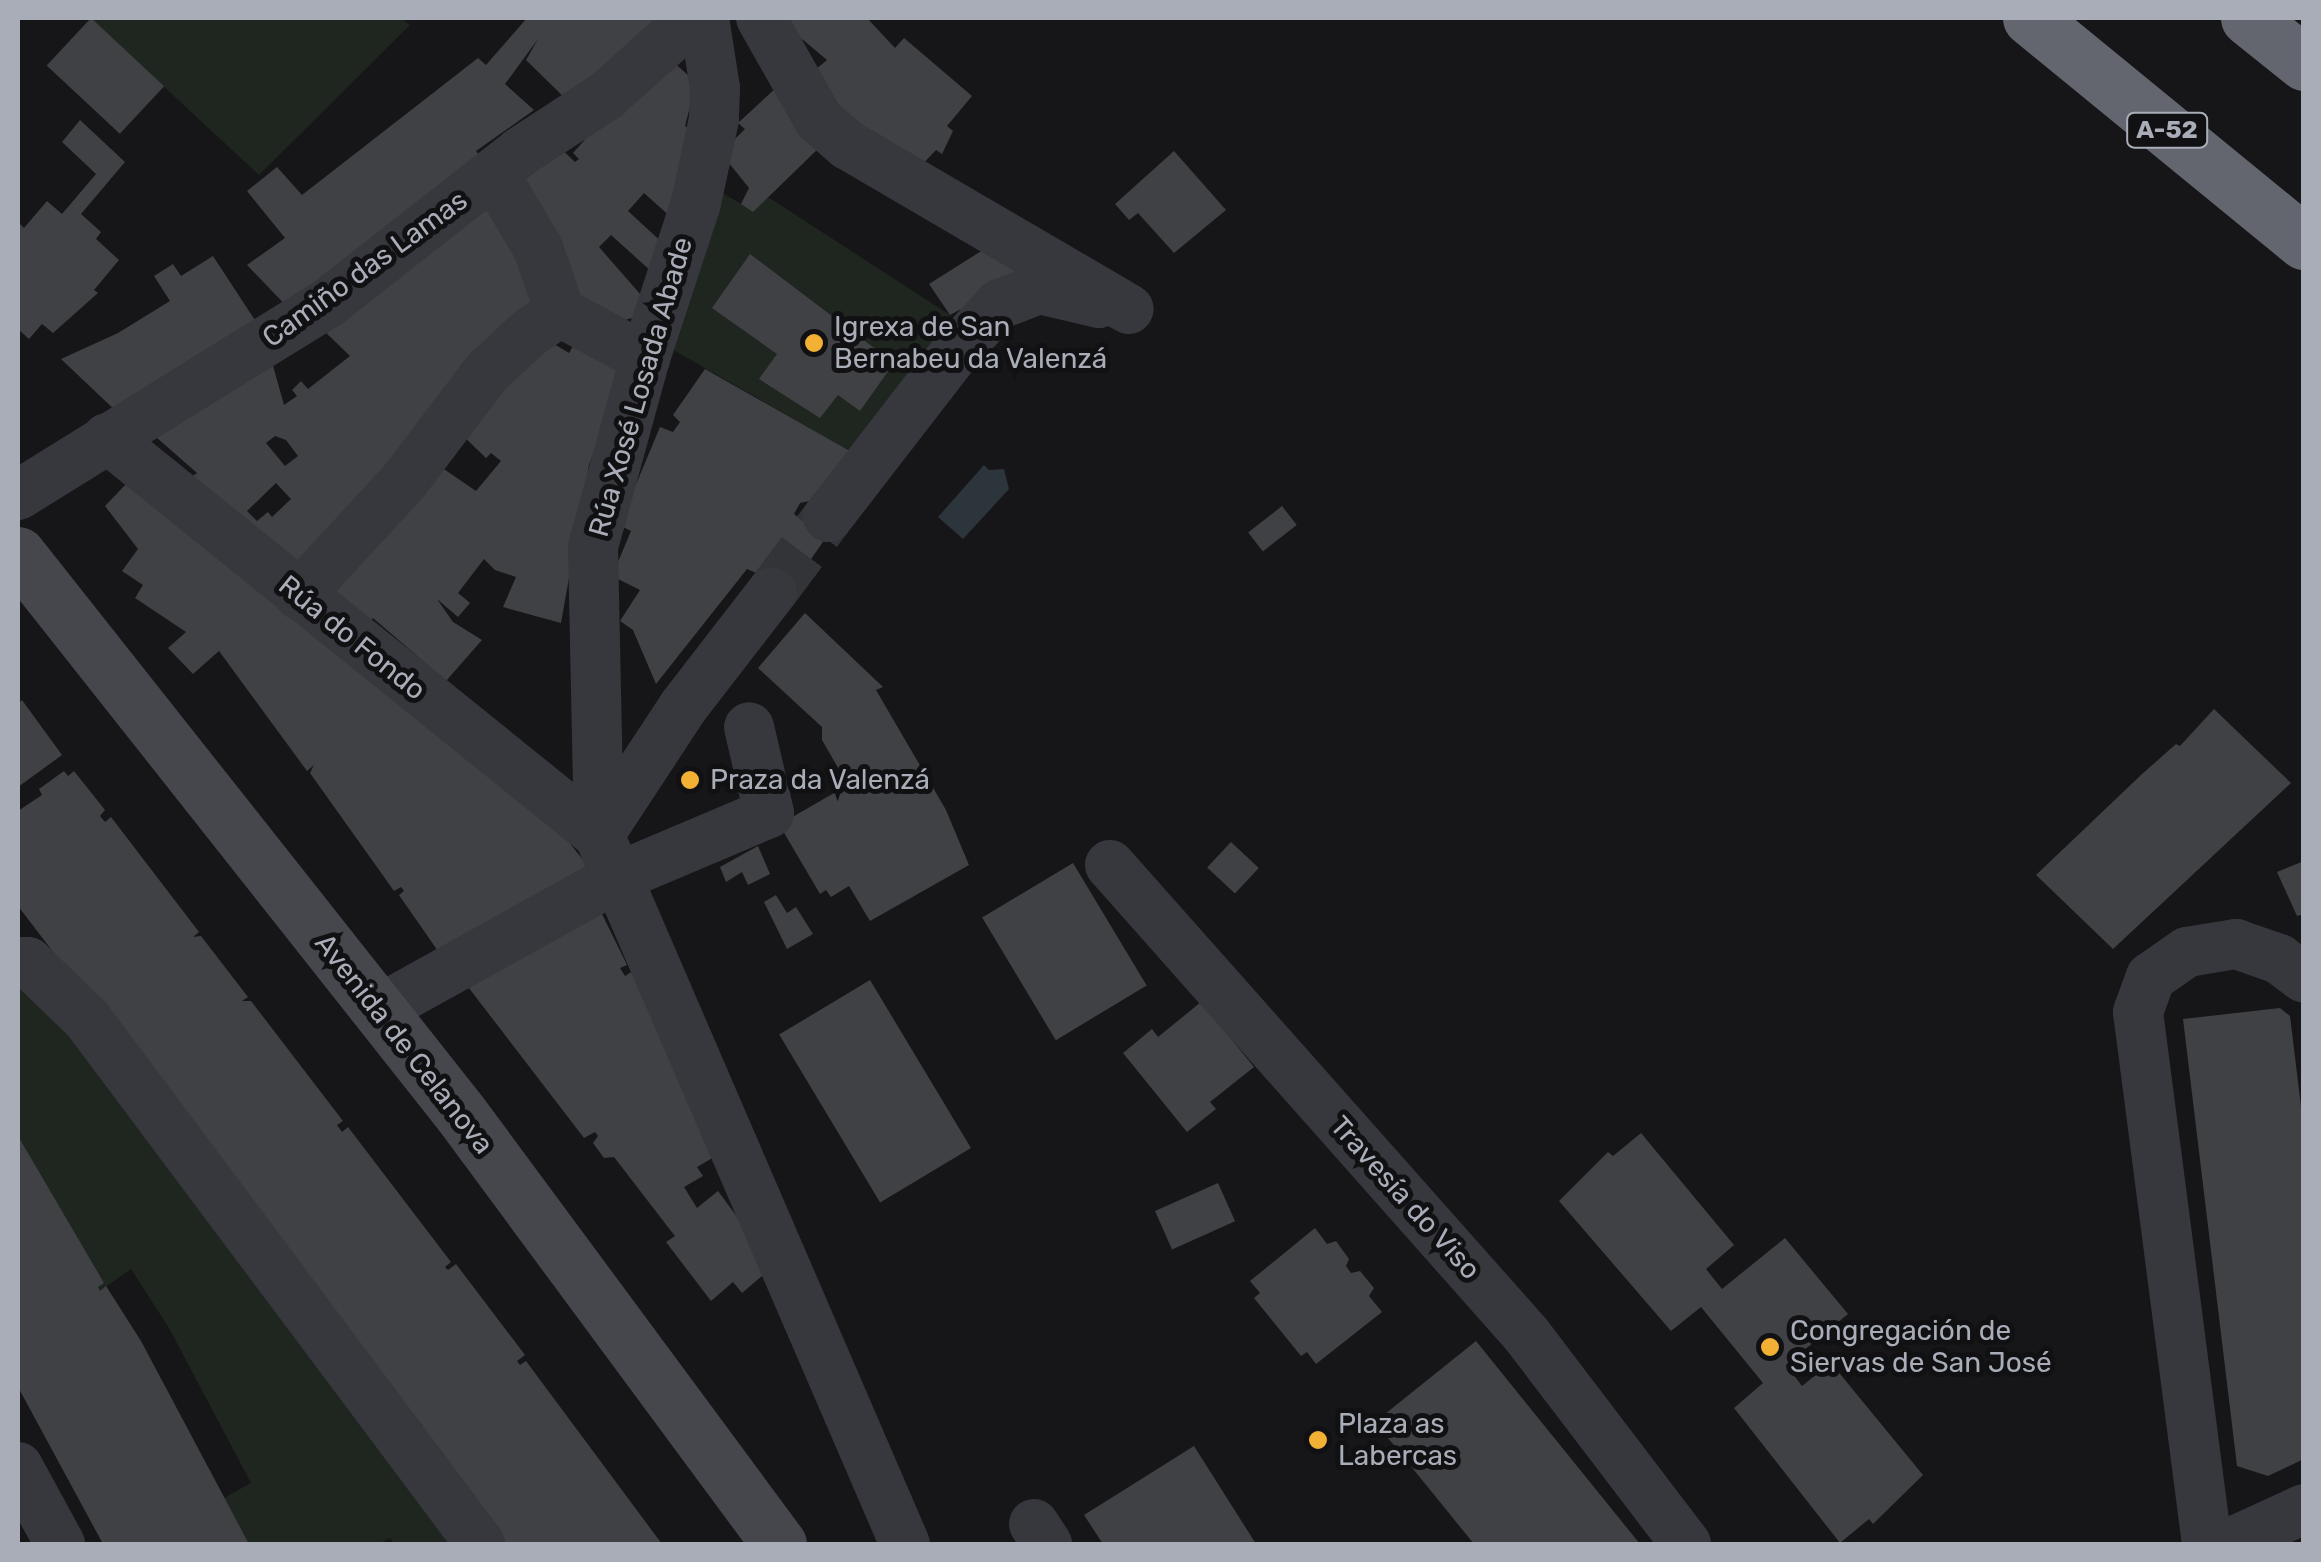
<!DOCTYPE html>
<meta charset="utf-8">
<style>
body{margin:0}
#map{position:relative;width:2321px;height:1562px;overflow:hidden;background:#161618;font-family:Rubik,sans-serif}
div>[style]{position:absolute}
.green>*{inset:0;background:#1e261f}
.water>*{inset:0;background:#2c353c}
.building>*{inset:0;background:#404145;transform-origin:0 0}
.street-tunnel>*{height:50px;margin-top:-25px;transform-origin:0;background:repeating-linear-gradient(90deg,#333438 0 50px,transparent 0 75px)}
.street>*{height:50px;margin:-25px;padding:0 25px;transform-origin:25px;border-radius:25px;background:#37383d}
.secondary>*{height:55px;margin:-27.5px;padding:0 27.5px;transform-origin:27.5px;border-radius:27.5px;background:#45474d}
.highway>*{height:55px;margin:-27.5px;padding:0 27.5px;transform-origin:27.5px;border-radius:27.5px;background:#63666e}
.dots>*{width:28px;height:28px;translate:-50% -50%;box-sizing:border-box;border:5px solid #111113;border-radius:50%}
span{translate:-50% -50%;white-space:nowrap;text-align:center;line-height:1.15;-webkit-text-stroke:10px #111113;paint-order:stroke}
.shield-label span{padding:2px 8px;background:#111113;border:2px solid;border-radius:8px;-webkit-text-stroke-width:0}
.shield-label{font-size:25px;color:#a8adb8;font-weight:700}
.street-label{font-size:28px;color:#a8adb8}
.poi-label{font-size:28px;color:#a8adb8}
.left{translate:0 -50%;text-align:left}
.frame{position:absolute;inset:0;border:20px solid #a8adb8;pointer-events:none}
</style>
<div id="map">
<div class="green">
<div style="clip-path:polygon(90px 18px,401px 18px,410px 25px,259px 175px)"></div>
<div style="clip-path:polygon(716px 189px,753px 211px,768px 197px,950px 315px,946px 334px,857px 455px,668px 347px)"></div>
<div style="clip-path:polygon(22px 976px,480px 1544px,394px 1544px,390px 1538px,378px 1544px,249px 1544px,224px 1498px,251px 1483px,169px 1328px,131px 1269px,100px 1291px,18px 1151px,18px 977px)"></div>
</div>
<div class="water">
<div style="clip-path:polygon(984px 465px,989px 470px,1004px 469px,1009px 489px,963px 539px,938px 517px)"></div>
</div>
<div class="building">
<div style="left:91px;top:18px;width:100px;height:65px;rotate:43deg"></div>
<div style="clip-path:polygon(527px 18px,674px 18px,572px 105px,526px 60px,538px 39px,505px 84px,534px 110px,476px 151px,484px 161px,294px 314px,247px 265px,285px 238px,247px 191px,277px 167px,302px 195px,478px 58px,486px 65px)"></div>
<div style="clip-path:polygon(777px 18px,867px 18px,895px 48px,904px 38px,972px 96px,947px 126px,953px 131px,942px 154px,936px 150px,918px 169px,828px 122px,809px 75px,827px 60px)"></div>
<div style="clip-path:polygon(672px 61px,689px 76px,692px 99px,685px 126px,696px 134px,673px 219px,644px 193px,628px 211px,666px 246px,652px 272px,611px 235px,599px 247px,648px 303px,636px 317px,606px 325px,591px 322px,510px 181px,552px 140px,575px 162px,579px 159px,573px 153px,615px 106px)"></div>
<div style="clip-path:polygon(777px 87px,823px 144px,753px 212px,741px 204px,749px 188px,721px 153px,745px 129px,738px 123px)"></div>
<div style="clip-path:polygon(80px 120px,125px 162px,81px 214px,101px 232px,96px 239px,119px 260px,94px 290px,98px 293px,53px 333px,42px 324px,29px 339px,18px 329px,18px 222px,24px 228px,47px 201px,62px 214px,96px 174px,62px 142px)"></div>
<div style="clip-path:polygon(1174px 151px,1226px 210px,1174px 253px,1138px 213px,1129px 220px,1115px 204px)"></div>
<div style="clip-path:polygon(evenodd,490px 194px,547px 305px,300px 583px,184px 482px,197px 473px,148px 430px,272px 362px,284px 405px,297px 396px,292px 390px,301px 381px,308px 389px,350px 356px,322px 329px,490px 194px,275px 436px,286px 440px,298px 456px,285px 466px,266px 443px,275px 436px,490px 194px,276px 483px,291px 499px,272px 517px,268px 512px,257px 521px,247px 511px,276px 483px)"></div>
<div style="clip-path:polygon(994px 243px,1029px 273px,950px 315px,929px 284px)"></div>
<div style="clip-path:polygon(750px 254px,894px 363px,860px 411px,838px 395px,820px 418px,759px 379px,777px 354px,712px 308px)"></div>
<div style="clip-path:polygon(213px 256px,260px 328px,118px 413px,61px 359px,118px 333px,170px 301px,154px 276px,173px 264px,181px 276px)"></div>
<div style="clip-path:polygon(539px 335px,569px 353px,573px 346px,609px 359px,622px 376px,589px 465px,561px 623px,503px 607px,516px 577px,495px 570px,484px 559px,458px 593px,470px 603px,458px 617px,437px 599px,453px 622px,482px 640px,446px 681px,373px 618px,367px 626px,315px 581px,438px 465px,476px 491px,501px 461px,491px 453px,486px 458px,460px 433px)"></div>
<div style="clip-path:polygon(705px 369px,857px 455px,823px 498px,800px 503px,794px 514px,825px 539px,791px 588px,747px 569px,656px 684px,633px 630px,620px 621px,640px 590px,612px 576px,631px 531px,619px 525px,660px 427px,673px 432px,680px 422px,673px 415px)"></div>
<div style="clip-path:polygon(127px 483px,527px 789px,587px 865px,582px 871px,440px 954px,399px 895px,404px 891px,401px 887px,394px 891px,310px 773px,314px 765px,307px 771px,219px 651px,193px 674px,168px 648px,186px 632px,135px 598px,143px 585px,122px 571px,138px 549px,105px 506px)"></div>
<div style="left:1282px;top:506px;width:24px;height:43px;rotate:52deg"></div>
<div style="clip-path:polygon(805px 613px,883px 687px,876px 690px,946px 810px,969px 865px,870px 921px,849px 886px,831px 897px,826px 890px,820px 894px,783px 831px,782px 823px,848px 785px,822px 740px,822px 727px,758px 668px)"></div>
<div style="clip-path:polygon(22px 700px,62px 755px,18px 787px,18px 704px)"></div>
<div style="clip-path:polygon(2214px 709px,2291px 783px,2113px 949px,2036px 875px,2141px 775px,2176px 744px,2180px 746px)"></div>
<div style="clip-path:polygon(64px 771px,68px 776px,74px 771px,105px 810px,100px 816px,105px 822px,111px 817px,199px 932px,193px 937px,201px 936px,248px 997px,242px 1001px,251px 1001px,343px 1121px,337px 1125px,342px 1132px,348px 1127px,451px 1262px,445px 1267px,448px 1270px,456px 1264px,525px 1355px,517px 1361px,520px 1365px,526px 1361px,662px 1544px,501px 1544px,417px 1431px,423px 1426px,334px 1324px,343px 1318px,335px 1321px,18px 906px,18px 811px,42px 795px,39px 789px)"></div>
<div style="left:1231px;top:842px;width:38px;height:35px;rotate:43deg"></div>
<div style="clip-path:polygon(758px 846px,770px 874px,748px 885px,742px 872px,726px 882px,720px 867px)"></div>
<div style="clip-path:polygon(2304px 861px,2304px 914px,2297px 916px,2277px 872px)"></div>
<div style="left:1073px;top:863px;width:143px;height:106px;rotate:59deg"></div>
<div style="clip-path:polygon(776px 895px,787px 913px,796px 907px,813px 934px,787px 949px,764px 902px)"></div>
<div style="clip-path:polygon(601px 912px,627px 965px,620px 968px,625px 976px,631px 972px,658px 1018px,719px 1154px,697px 1167px,703px 1176px,684px 1187px,697px 1208px,718px 1191px,760px 1248px,770px 1269px,742px 1293px,733px 1282px,711px 1301px,666px 1242px,675px 1236px,671px 1231px,614px 1157px,604px 1158px,593px 1143px,598px 1136px,595px 1132px,584px 1138px,462px 979px)"></div>
<div style="left:870px;top:980px;width:196px;height:106px;rotate:59deg"></div>
<div style="clip-path:polygon(1201px 1002px,1254px 1067px,1210px 1102px,1216px 1109px,1187px 1132px,1123px 1053px,1152px 1029px,1158px 1037px)"></div>
<div style="clip-path:polygon(2280px 1008px,2290px 1016px,2304px 1131px,2304px 1459px,2268px 1476px,2237px 1466px,2183px 1019px)"></div>
<div style="clip-path:polygon(1641px 1133px,1734px 1245px,1706px 1269px,1722px 1289px,1785px 1238px,1848px 1314px,1786px 1365px,1802px 1386px,1831px 1363px,1923px 1475px,1873px 1524px,1869px 1519px,1840px 1543px,1734px 1408px,1763px 1383px,1701px 1307px,1671px 1331px,1559px 1201px,1608px 1152px,1613px 1156px)"></div>
<div style="clip-path:polygon(18px 1136px,104px 1283px,98px 1287px,100px 1291px,106px 1286px,141px 1341px,249px 1544px,103px 1544px,18px 1387px)"></div>
<div style="left:1218px;top:1183px;width:42px;height:69px;rotate:66deg"></div>
<div style="clip-path:polygon(1315px 1228px,1327px 1244px,1336px 1241px,1349px 1259px,1346px 1266px,1351px 1273px,1360px 1271px,1374px 1288px,1369px 1296px,1382px 1312px,1316px 1364px,1307px 1352px,1301px 1356px,1254px 1298px,1260px 1293px,1250px 1281px)"></div>
<div style="clip-path:polygon(1476px 1341px,1640px 1544px,1474px 1544px,1375px 1422px)"></div>
<div style="clip-path:polygon(1194px 1446px,1256px 1544px,1103px 1544px,1084px 1515px)"></div>
</div>
<div class="street-tunnel">
<div style="left:772px;top:592px;width:94px;rotate:-53.3deg"></div>
</div>
<div class="street">
<div style="left:704px;top:18px;width:71px;rotate:81.1deg"></div>
<div style="left:715px;top:88px;width:31px;rotate:92deg"></div>
<div style="left:714px;top:119px;width:86px;rotate:102.1deg"></div>
<div style="left:696px;top:203px;width:163px;rotate:108.2deg"></div>
<div style="left:645px;top:358px;width:196px;rotate:105.4deg"></div>
<div style="left:593px;top:547px;width:288px;rotate:88.8deg"></div>
<div style="left:599px;top:835px;width:772px;rotate:66.66deg"></div>
<div style="left:761px;top:18px;width:117px;rotate:60.4deg"></div>
<div style="left:819px;top:120px;width:38px;rotate:41deg"></div>
<div style="left:848px;top:145px;width:325px;rotate:30.3deg"></div>
<div style="left:494px;top:174px;width:86px;rotate:59.3deg"></div>
<div style="left:538px;top:248px;width:68px;rotate:71deg"></div>
<div style="left:107px;top:438px;width:632px;rotate:38.9deg"></div>
<div style="left:599px;top:835px;width:153px;rotate:-56.7deg"></div>
<div style="left:683px;top:707px;width:145px;rotate:-52.3deg"></div>
<div style="left:18px;top:495px;width:366px;rotate:-31.8deg"></div>
<div style="left:329px;top:302px;width:243px;rotate:-38.1deg"></div>
<div style="left:520px;top:152px;width:103px;rotate:-33.1deg"></div>
<div style="left:606px;top:96px;width:117px;rotate:-41.9deg"></div>
<div style="left:828px;top:517px;width:212px;rotate:-52.3deg"></div>
<div style="left:958px;top:349px;width:62px;rotate:-47deg"></div>
<div style="left:1000px;top:304px;width:42px;rotate:-21deg"></div>
<div style="left:1039px;top:289px;width:62px;rotate:13.1deg"></div>
<div style="left:299px;top:595px;width:156px;rotate:-47.3deg"></div>
<div style="left:405px;top:480px;width:136px;rotate:-52.8deg"></div>
<div style="left:487px;top:372px;width:57px;rotate:-42.9deg"></div>
<div style="left:529px;top:333px;width:37px;rotate:-34deg"></div>
<div style="left:560px;top:312px;width:97px;rotate:28.4deg"></div>
<div style="left:1110px;top:865px;width:627px;rotate:48.43deg"></div>
<div style="left:1526px;top:1334px;width:264px;rotate:52.7deg"></div>
<div style="left:18px;top:962px;width:10px"></div>
<div style="left:28px;top:962px;width:82px;rotate:44deg"></div>
<div style="left:87px;top:1019px;width:656px;rotate:53.18deg"></div>
<div style="left:378px;top:1010px;width:274px;rotate:-29deg"></div>
<div style="left:618px;top:877px;width:164px;rotate:-23deg"></div>
<div style="left:769px;top:813px;width:88px;rotate:-103.1deg"></div>
<div style="left:18px;top:1467px;width:88px;rotate:61.4deg"></div>
<div style="left:1034px;top:1524px;width:24px;rotate:57deg"></div>
<div style="left:2207px;top:1544px;width:536px;rotate:-97.39deg"></div>
<div style="left:2138px;top:1012px;width:37px;rotate:-70deg"></div>
<div style="left:2151px;top:977px;width:44px;rotate:-34.8deg"></div>
<div style="left:2187px;top:952px;width:50px;rotate:-9.3deg"></div>
<div style="left:2236px;top:944px;width:46px;rotate:19.2deg"></div>
<div style="left:2279px;top:959px;width:31px;rotate:37deg"></div>
<div style="left:2228px;top:1544px;width:84px;rotate:-24.7deg"></div>
</div>
<div class="secondary">
<div style="left:18px;top:554px;width:714px;rotate:51.65deg"></div>
<div style="left:461px;top:1114px;width:535px;rotate:53.52deg"></div>
</div>
<div class="highway">
<div style="left:2030px;top:18px;width:354px;rotate:39.3deg"></div>
<div style="left:2248px;top:18px;width:72px;rotate:38.8deg"></div>
</div>
<div class="dots">
<div style="left:814px;top:343px;background:#f2b134"></div>
<div style="left:690px;top:780px;background:#f2b134"></div>
<div style="left:1770px;top:1347px;background:#f2b134"></div>
<div style="left:1318px;top:1440px;background:#f2b134"></div>
</div>
<div class="shield-label">
<span style="left:2167px;top:130px">A-52</span>
</div>
<div class="street-label">
<span style="left:365px;top:269px;rotate:-36deg">Camiño das Lamas</span>
<span style="left:641px;top:387px;rotate:-74deg">Rúa Xosé Losada Abade</span>
<span style="left:352px;top:638px;rotate:39deg">Rúa do Fondo</span>
<span style="left:404px;top:1044px;rotate:52deg">Avenida de Celanova</span>
<span style="left:1405px;top:1198px;rotate:48deg">Travesía do Viso</span>
</div>
<div class="poi-label">
<span class="left" style="left:834px;top:343px">Igrexa de San<br>Bernabeu da Valenzá</span>
<span class="left" style="left:710px;top:780px">Praza da Valenzá</span>
<span class="left" style="left:1790px;top:1347px">Congregación de<br>Siervas de San José</span>
<span class="left" style="left:1338px;top:1440px">Plaza as<br>Labercas</span>
</div>
<div class="frame"></div>
</div>
